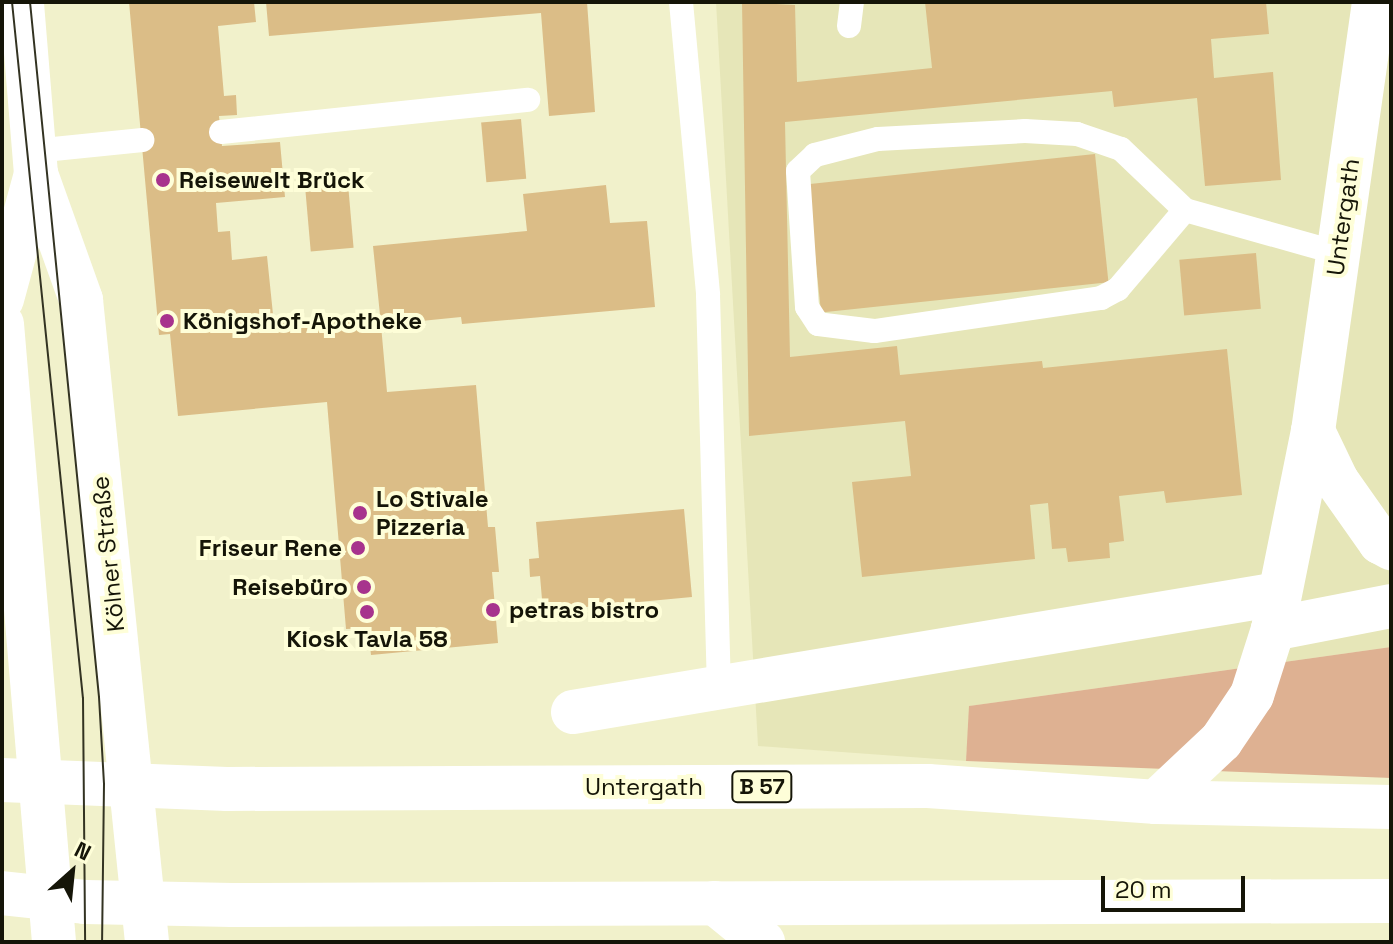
<!DOCTYPE html>
<meta charset="utf-8">
<style>
body{margin:0}
#map{position:relative;width:1393px;height:944px;overflow:hidden;background:#f1f1cb;font-family:"Space Grotesk",sans-serif}
div>[style]{position:absolute}
.built>*{inset:0;background:#e6e6b8}
.green>*{inset:0;background:#deb192}
.building>*{inset:0;background:#dbbd87;transform-origin:0 0}
.service>*{height:24px;margin:-12px;padding:0 12px;transform-origin:12px;border-radius:12px;background:#fff}
.minor>*{height:44px;margin:-22px;padding:0 22px;transform-origin:22px;border-radius:22px;background:#fff}
.secondary>*{height:44px;margin:-22px;padding:0 22px;transform-origin:22px;border-radius:22px;background:#fff}
.primary>*{height:44px;margin:-22px;padding:0 22px;transform-origin:22px;border-radius:22px;background:#fff}
.tram>*{height:2px;margin:-1px;padding:0 1px;transform-origin:1px;border-radius:1px;background:#332}
.dots>*{width:22px;height:22px;translate:-50% -50%;box-sizing:border-box;border:4px solid #fefed8;border-radius:50%}
span{translate:-50% -50%;white-space:nowrap;text-align:center;line-height:1.15;-webkit-text-stroke:8px #fefed8;paint-order:stroke}
.shield-label span{padding:2px 6px;background:#fefed8;border:2px solid;border-radius:6px;-webkit-text-stroke-width:0}
.shield-label{font-size:22px;color:#151508;font-weight:700}
.poi-label{font-size:24px;color:#151508;font-weight:700}
.left{translate:0 -50%;text-align:left}
.right{translate:-100% -50%;text-align:right}
.street-label{font-size:24px;color:#151508}
.frame{position:absolute;inset:0;border:4px solid #151508;pointer-events:none}
.north{position:absolute;left:32px;top:832px;width:80px;height:80px;-webkit-text-stroke:6px #fefed8;paint-order:stroke;rotate:27deg;font-size:22px;font-weight:700;line-height:32px;text-align:center;color:#151508}
.north::after{content:'';display:block;margin:auto;width:28px;height:36px;background:#151508;clip-path:polygon(50% 0,100% 100%,50% 72%,0 100%)}
.scale{position:absolute;left:1101px;top:876px;width:144px;height:36px;box-sizing:border-box;border:4px solid #151508;border-top:0;padding-left:10px;font-size:24px;line-height:28px;white-space:nowrap;color:#151508;-webkit-text-stroke:6px #fefed8;paint-order:stroke}
</style>
<div id="map">
<div class="built">
<div style="clip-path:polygon(716px 2px,1391px 2px,1391px 647px,970px 706px,966px 761px,758px 746px)"></div>
</div>
<div class="green">
<div style="clip-path:polygon(1391px 647px,1391px 778px,966px 761px,969px 706px)"></div>
</div>
<div class="building">
<div style="clip-path:polygon(129px 2px,254px 2px,256px 22px,218px 26px,224px 96px,236px 95px,237px 115px,219px 116px,222px 146px,280px 142px,285px 197px,216px 203px,218px 232px,230px 231px,232px 260px,267px 256px,274px 324px,380px 315px,373px 246px,527px 231px,523px 194px,606px 185px,610px 223px,647px 221px,655px 307px,462px 324px,461px 317px,381px 325px,387px 392px,476px 385px,488px 527px,495px 527px,499px 572px,492px 572px,498px 643px,371px 655px,368px 628px,346px 629px,327px 402px,178px 416px,170px 334px,159px 335px)"></div>
<div style="clip-path:polygon(266px 2px,587px 2px,595px 112px,549px 116px,541px 13px,269px 36px)"></div>
<div style="clip-path:polygon(742px 2px,795px 5px,797px 82px,932px 68px,925px 2px,1266px 2px,1269px 34px,1211px 39px,1214px 78px,1273px 72px,1281px 180px,1205px 186px,1197px 98px,1114px 107px,1112px 91px,785px 122px,790px 357px,897px 346px,900px 375px,1042px 361px,1043px 368px,1227px 349px,1242px 495px,1166px 503px,1164px 491px,1119px 496px,1124px 541px,1109px 543px,1110px 558px,1068px 562px,1066px 548px,1052px 549px,1048px 503px,1030px 505px,1035px 559px,862px 577px,852px 482px,911px 476px,905px 421px,749px 436px)"></div>
<div style="left:521px;top:119px;width:60px;height:40px;rotate:85deg"></div>
<div style="left:1095px;top:154px;width:129px;height:289px;rotate:84deg"></div>
<div style="left:348px;top:184px;width:64px;height:43px;rotate:85deg"></div>
<div style="left:1256px;top:253px;width:56px;height:77px;rotate:85deg"></div>
<div style="clip-path:polygon(684px 509px,692px 597px,543px 611px,540px 576px,530px 577px,529px 559px,539px 558px,536px 522px)"></div>
</div>
<div class="service">
<div style="left:681px;top:2px;width:294px;rotate:84.7deg"></div>
<div style="left:708px;top:295px;width:393px;rotate:88.4deg"></div>
<div style="left:849px;top:26px;width:24px;rotate:-83deg"></div>
<div style="left:221px;top:132px;width:309px;rotate:-6deg"></div>
<div style="left:34px;top:151px;width:109px;rotate:-5.8deg"></div>
<div style="left:1185px;top:210px;width:104px;rotate:130.3deg"></div>
<div style="left:1118px;top:289px;width:19px;rotate:152deg"></div>
<div style="left:1101px;top:298px;width:229px;rotate:171.7deg"></div>
<div style="left:874px;top:331px;width:56px;rotate:-172.9deg"></div>
<div style="left:818px;top:324px;width:20px;rotate:-123deg"></div>
<div style="left:807px;top:307px;width:136px;rotate:-93.8deg"></div>
<div style="left:798px;top:171px;width:23px;rotate:-43deg"></div>
<div style="left:815px;top:155px;width:65px;rotate:-14.3deg"></div>
<div style="left:878px;top:139px;width:147px;rotate:-3.1deg"></div>
<div style="left:1025px;top:131px;width:52px;rotate:3.3deg"></div>
<div style="left:1077px;top:134px;width:46px;rotate:18.8deg"></div>
<div style="left:1121px;top:149px;width:88px;rotate:43.6deg"></div>
<div style="left:1185px;top:210px;width:159px;rotate:15.7deg"></div>
</div>
<div class="minor">
<div style="left:1313px;top:431px;width:55px;rotate:64.4deg"></div>
<div style="left:1337px;top:481px;width:75px;rotate:54.8deg"></div>
<div style="left:1380px;top:542px;width:13px;rotate:29deg"></div>
<div style="left:1273px;top:629px;width:120px;rotate:-11deg"></div>
<div style="left:573px;top:712px;width:715px;rotate:-9.5deg"></div>
<div style="left:1156px;top:802px;width:89px;rotate:-43.2deg"></div>
<div style="left:1221px;top:741px;width:55px;rotate:-56deg"></div>
<div style="left:1252px;top:695px;width:69px;rotate:-72.3deg"></div>
<div style="left:1273px;top:629px;width:202px;rotate:-78.6deg"></div>
<div style="left:1313px;top:431px;width:433px;rotate:-81.9deg"></div>
<div style="left:715px;top:903px;width:62px;rotate:39.1deg"></div>
</div>
<div class="secondary">
<div style="left:36px;top:174px;width:134px;rotate:70.3deg"></div>
<div style="left:81px;top:300px;width:645px;rotate:84.13deg"></div>
<div style="left:2px;top:299px;width:130px;rotate:-74.8deg"></div>
<div style="left:36px;top:174px;width:173px;rotate:-94.7deg"></div>
<div style="left:2px;top:324px;width:620px;rotate:85.19deg"></div>
</div>
<div class="primary">
<div style="left:2px;top:780px;width:225px;rotate:2.3deg"></div>
<div style="left:227px;top:789px;width:701px;rotate:-0.25deg"></div>
<div style="left:928px;top:786px;width:229px;rotate:4deg"></div>
<div style="left:1156px;top:802px;width:235px;rotate:1.2deg"></div>
<div style="left:2px;top:893px;width:83px;rotate:6.2deg"></div>
<div style="left:85px;top:902px;width:147px;rotate:1.2deg"></div>
<div style="left:232px;top:905px;width:1159px;rotate:-0.2deg"></div>
</div>
<div class="tram">
<div style="left:12px;top:2px;width:700px;rotate:84.18deg"></div>
<div style="left:83px;top:698px;width:244px;rotate:89.5deg"></div>
<div style="left:30px;top:2px;width:698px;rotate:84.33deg"></div>
<div style="left:99px;top:697px;width:87px;rotate:86.7deg"></div>
<div style="left:104px;top:784px;width:158px;rotate:90.7deg"></div>
</div>
<div class="dots">
<div style="left:163px;top:180px;background:#a7338d"></div>
<div style="left:167px;top:321px;background:#a7338d"></div>
<div style="left:360px;top:513px;background:#a7338d"></div>
<div style="left:358px;top:548px;background:#a7338d"></div>
<div style="left:364px;top:587px;background:#a7338d"></div>
<div style="left:493px;top:610px;background:#a7338d"></div>
<div style="left:367px;top:612px;background:#a7338d"></div>
</div>
<div class="shield-label">
<span style="left:762px;top:787px">B 57</span>
</div>
<div class="poi-label">
<span class="left" style="left:179px;top:180px">Reisewelt Brück</span>
<span class="left" style="left:183px;top:321px">Königshof-Apotheke</span>
<span class="left" style="left:376px;top:513px">Lo Stivale<br>Pizzeria</span>
<span class="right" style="left:342px;top:548px">Friseur Rene</span>
<span class="right" style="left:348px;top:587px">Reisebüro</span>
<span class="left" style="left:509px;top:610px">petras bistro</span>
<span style="left:367px;top:639px">Kiosk Tavla 58</span>
</div>
<div class="street-label">
<span style="left:1343px;top:217px;rotate:-82deg">Untergath</span>
<span style="left:108px;top:554px;rotate:-96deg">Kölner Straße</span>
<span style="left:644px;top:787px">Untergath</span>
</div>
<div class="frame"></div>
<div class="north">N</div>
<div class="scale">20 m</div>
</div>
